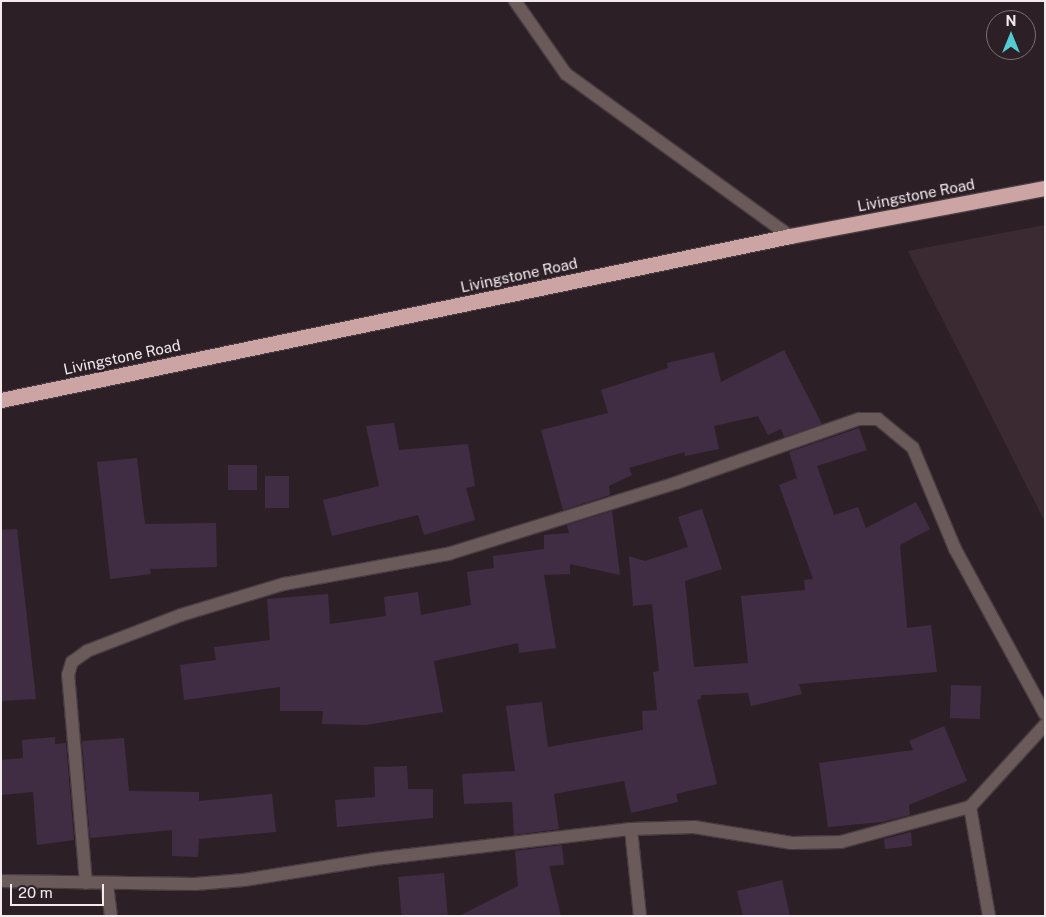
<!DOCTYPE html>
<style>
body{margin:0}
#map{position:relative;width:1046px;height:917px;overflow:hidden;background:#2c2026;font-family:"Public Sans",sans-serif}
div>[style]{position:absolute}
.built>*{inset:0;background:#3c2a32}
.building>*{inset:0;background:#402d44;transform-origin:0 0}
.roads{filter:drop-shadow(1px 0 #483c42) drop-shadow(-1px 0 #483c42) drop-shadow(0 1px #483c42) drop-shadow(0 -1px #483c42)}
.street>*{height:12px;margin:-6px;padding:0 6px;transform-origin:6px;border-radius:6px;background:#6a5a59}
.highway>*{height:15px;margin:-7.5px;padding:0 7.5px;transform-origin:7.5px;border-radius:7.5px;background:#cca4a3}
span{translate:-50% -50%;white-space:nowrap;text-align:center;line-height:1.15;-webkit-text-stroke:5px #2c2026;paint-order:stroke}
.street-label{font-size:15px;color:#f2eaed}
.frame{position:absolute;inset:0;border:2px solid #f2eaed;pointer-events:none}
.north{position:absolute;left:986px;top:10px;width:50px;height:50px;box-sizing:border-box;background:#2c2026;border:1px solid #7b7176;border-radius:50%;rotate:0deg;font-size:14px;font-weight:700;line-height:20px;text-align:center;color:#f2eaed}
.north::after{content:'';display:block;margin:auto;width:18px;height:22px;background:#52ccd0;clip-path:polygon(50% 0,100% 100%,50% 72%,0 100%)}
.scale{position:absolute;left:10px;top:884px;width:94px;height:22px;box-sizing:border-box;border:2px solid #f2eaed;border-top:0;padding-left:6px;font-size:15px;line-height:18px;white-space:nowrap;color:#f2eaed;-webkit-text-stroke:4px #2c2026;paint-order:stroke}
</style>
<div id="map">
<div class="built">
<div style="clip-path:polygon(1045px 225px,1045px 522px,908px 251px)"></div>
</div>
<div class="building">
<div style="clip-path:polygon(784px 350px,822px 424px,784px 437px,781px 429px,768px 435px,758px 416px,714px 426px,719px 449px,685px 456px,684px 452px,629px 468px,632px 475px,609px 486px,610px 495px,563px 510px,541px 430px,608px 413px,601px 390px,668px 368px,667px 363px,714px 352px,721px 382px)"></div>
<div style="clip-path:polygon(394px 423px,399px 450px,468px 444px,475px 486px,466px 488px,475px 520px,424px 535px,418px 515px,332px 536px,323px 500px,379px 486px,366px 426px)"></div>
<div style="clip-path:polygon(859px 428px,867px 450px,817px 466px,834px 515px,858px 507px,866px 528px,916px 502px,930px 529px,900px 545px,907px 628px,931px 625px,937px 672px,799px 684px,802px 694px,751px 706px,748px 693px,701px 695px,701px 699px,697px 700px,717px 784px,676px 794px,678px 802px,631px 813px,624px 781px,554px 794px,559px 829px,514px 835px,512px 802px,464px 804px,462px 774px,515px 771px,506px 706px,542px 702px,548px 747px,643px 730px,642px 711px,657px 710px,653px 672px,659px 671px,652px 604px,633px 606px,629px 556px,645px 561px,688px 547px,678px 517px,702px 509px,722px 569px,685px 581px,694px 667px,748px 663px,741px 596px,805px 590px,804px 580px,813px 579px,779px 485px,797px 478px,789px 452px)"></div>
<div style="clip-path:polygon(137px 458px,145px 524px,216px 523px,217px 567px,150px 569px,151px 574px,110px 579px,97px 462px)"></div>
<div style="left:228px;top:465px;width:29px;height:25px"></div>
<div style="left:265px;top:476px;width:24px;height:32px"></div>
<div style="clip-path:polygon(612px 511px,620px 575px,570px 564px,570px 574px,544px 575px,556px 648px,519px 653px,518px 643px,434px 661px,443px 712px,366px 725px,322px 724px,323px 711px,280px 711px,280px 687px,184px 700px,180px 665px,216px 660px,214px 647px,270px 640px,267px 599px,328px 594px,330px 624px,386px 616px,384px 597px,418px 592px,421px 615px,471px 605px,467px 572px,494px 568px,493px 556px,544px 549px,544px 535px,569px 533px,567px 525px)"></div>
<div style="clip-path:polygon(17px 529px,36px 699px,1px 701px,1px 530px)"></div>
<div style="left:951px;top:685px;width:30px;height:33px;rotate:2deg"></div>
<div style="clip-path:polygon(944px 726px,967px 781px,909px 805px,910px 815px,882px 822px,828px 827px,819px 763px,913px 750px,909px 741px)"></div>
<div style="clip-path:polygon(55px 737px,55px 744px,66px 743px,74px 840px,37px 845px,33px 792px,1px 795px,1px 760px,23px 758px,22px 740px)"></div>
<div style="clip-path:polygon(124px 738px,129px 791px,199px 792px,199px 801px,272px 794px,276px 832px,199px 839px,198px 857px,172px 856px,172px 830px,90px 838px,82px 741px)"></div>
<div style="clip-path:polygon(407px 766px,408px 789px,433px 789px,433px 818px,337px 827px,335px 800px,375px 797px,374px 767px)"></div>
<div style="clip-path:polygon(911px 832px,912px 846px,885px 849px,884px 839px)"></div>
<div style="clip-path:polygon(562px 845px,564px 865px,549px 866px,561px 916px,459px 916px,518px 886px,515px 851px)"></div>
<div style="left:444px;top:873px;width:43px;height:46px;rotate:85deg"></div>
<div style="clip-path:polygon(782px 880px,790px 916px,743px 916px,737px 891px)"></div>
</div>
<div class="roads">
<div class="street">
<div style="left:515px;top:1px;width:89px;rotate:55.1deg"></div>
<div style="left:566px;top:74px;width:276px;rotate:35.9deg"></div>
<div style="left:970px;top:807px;width:111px;rotate:80.1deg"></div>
<div style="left:631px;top:829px;width:87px;rotate:84.1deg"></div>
<div style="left:1px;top:881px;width:194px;rotate:0.9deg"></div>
<div style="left:195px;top:884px;width:49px;rotate:-4.7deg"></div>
<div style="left:244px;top:880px;width:133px;rotate:-9.1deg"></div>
<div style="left:375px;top:859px;width:258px;rotate:-6.7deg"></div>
<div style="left:631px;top:829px;width:63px;rotate:-1.8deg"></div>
<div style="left:694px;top:827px;width:99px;rotate:9.3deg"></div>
<div style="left:792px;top:843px;width:49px;rotate:-1.2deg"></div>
<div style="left:841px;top:842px;width:134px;rotate:-15.2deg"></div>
<div style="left:970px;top:807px;width:111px;rotate:-47.6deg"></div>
<div style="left:86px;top:883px;width:209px;rotate:-94.9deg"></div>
<div style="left:68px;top:675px;width:14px;rotate:-73deg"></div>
<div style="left:72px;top:662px;width:19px;rotate:-36deg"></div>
<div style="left:87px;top:651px;width:101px;rotate:-21deg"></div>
<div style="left:181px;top:615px;width:108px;rotate:-16.8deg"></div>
<div style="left:284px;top:584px;width:167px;rotate:-10.4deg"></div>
<div style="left:448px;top:554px;width:239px;rotate:-17.3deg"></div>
<div style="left:676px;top:483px;width:194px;rotate:-19.3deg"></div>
<div style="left:859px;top:419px;width:19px"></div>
<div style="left:878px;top:419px;width:45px;rotate:39.6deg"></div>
<div style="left:913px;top:448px;width:109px;rotate:67.4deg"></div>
<div style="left:955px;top:549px;width:188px;rotate:61.4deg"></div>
<div style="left:107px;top:884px;width:32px;rotate:83deg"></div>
</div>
<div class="highway">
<div style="left:1px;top:400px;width:806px;rotate:-11.74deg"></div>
<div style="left:790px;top:236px;width:259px;rotate:-10.7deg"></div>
</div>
</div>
<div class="street-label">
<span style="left:916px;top:195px;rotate:-11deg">Livingstone Road</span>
<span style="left:519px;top:275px;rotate:-12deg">Livingstone Road</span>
<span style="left:122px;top:357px;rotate:-12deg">Livingstone Road</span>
</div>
<div class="frame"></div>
<div class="north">N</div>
<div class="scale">20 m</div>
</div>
